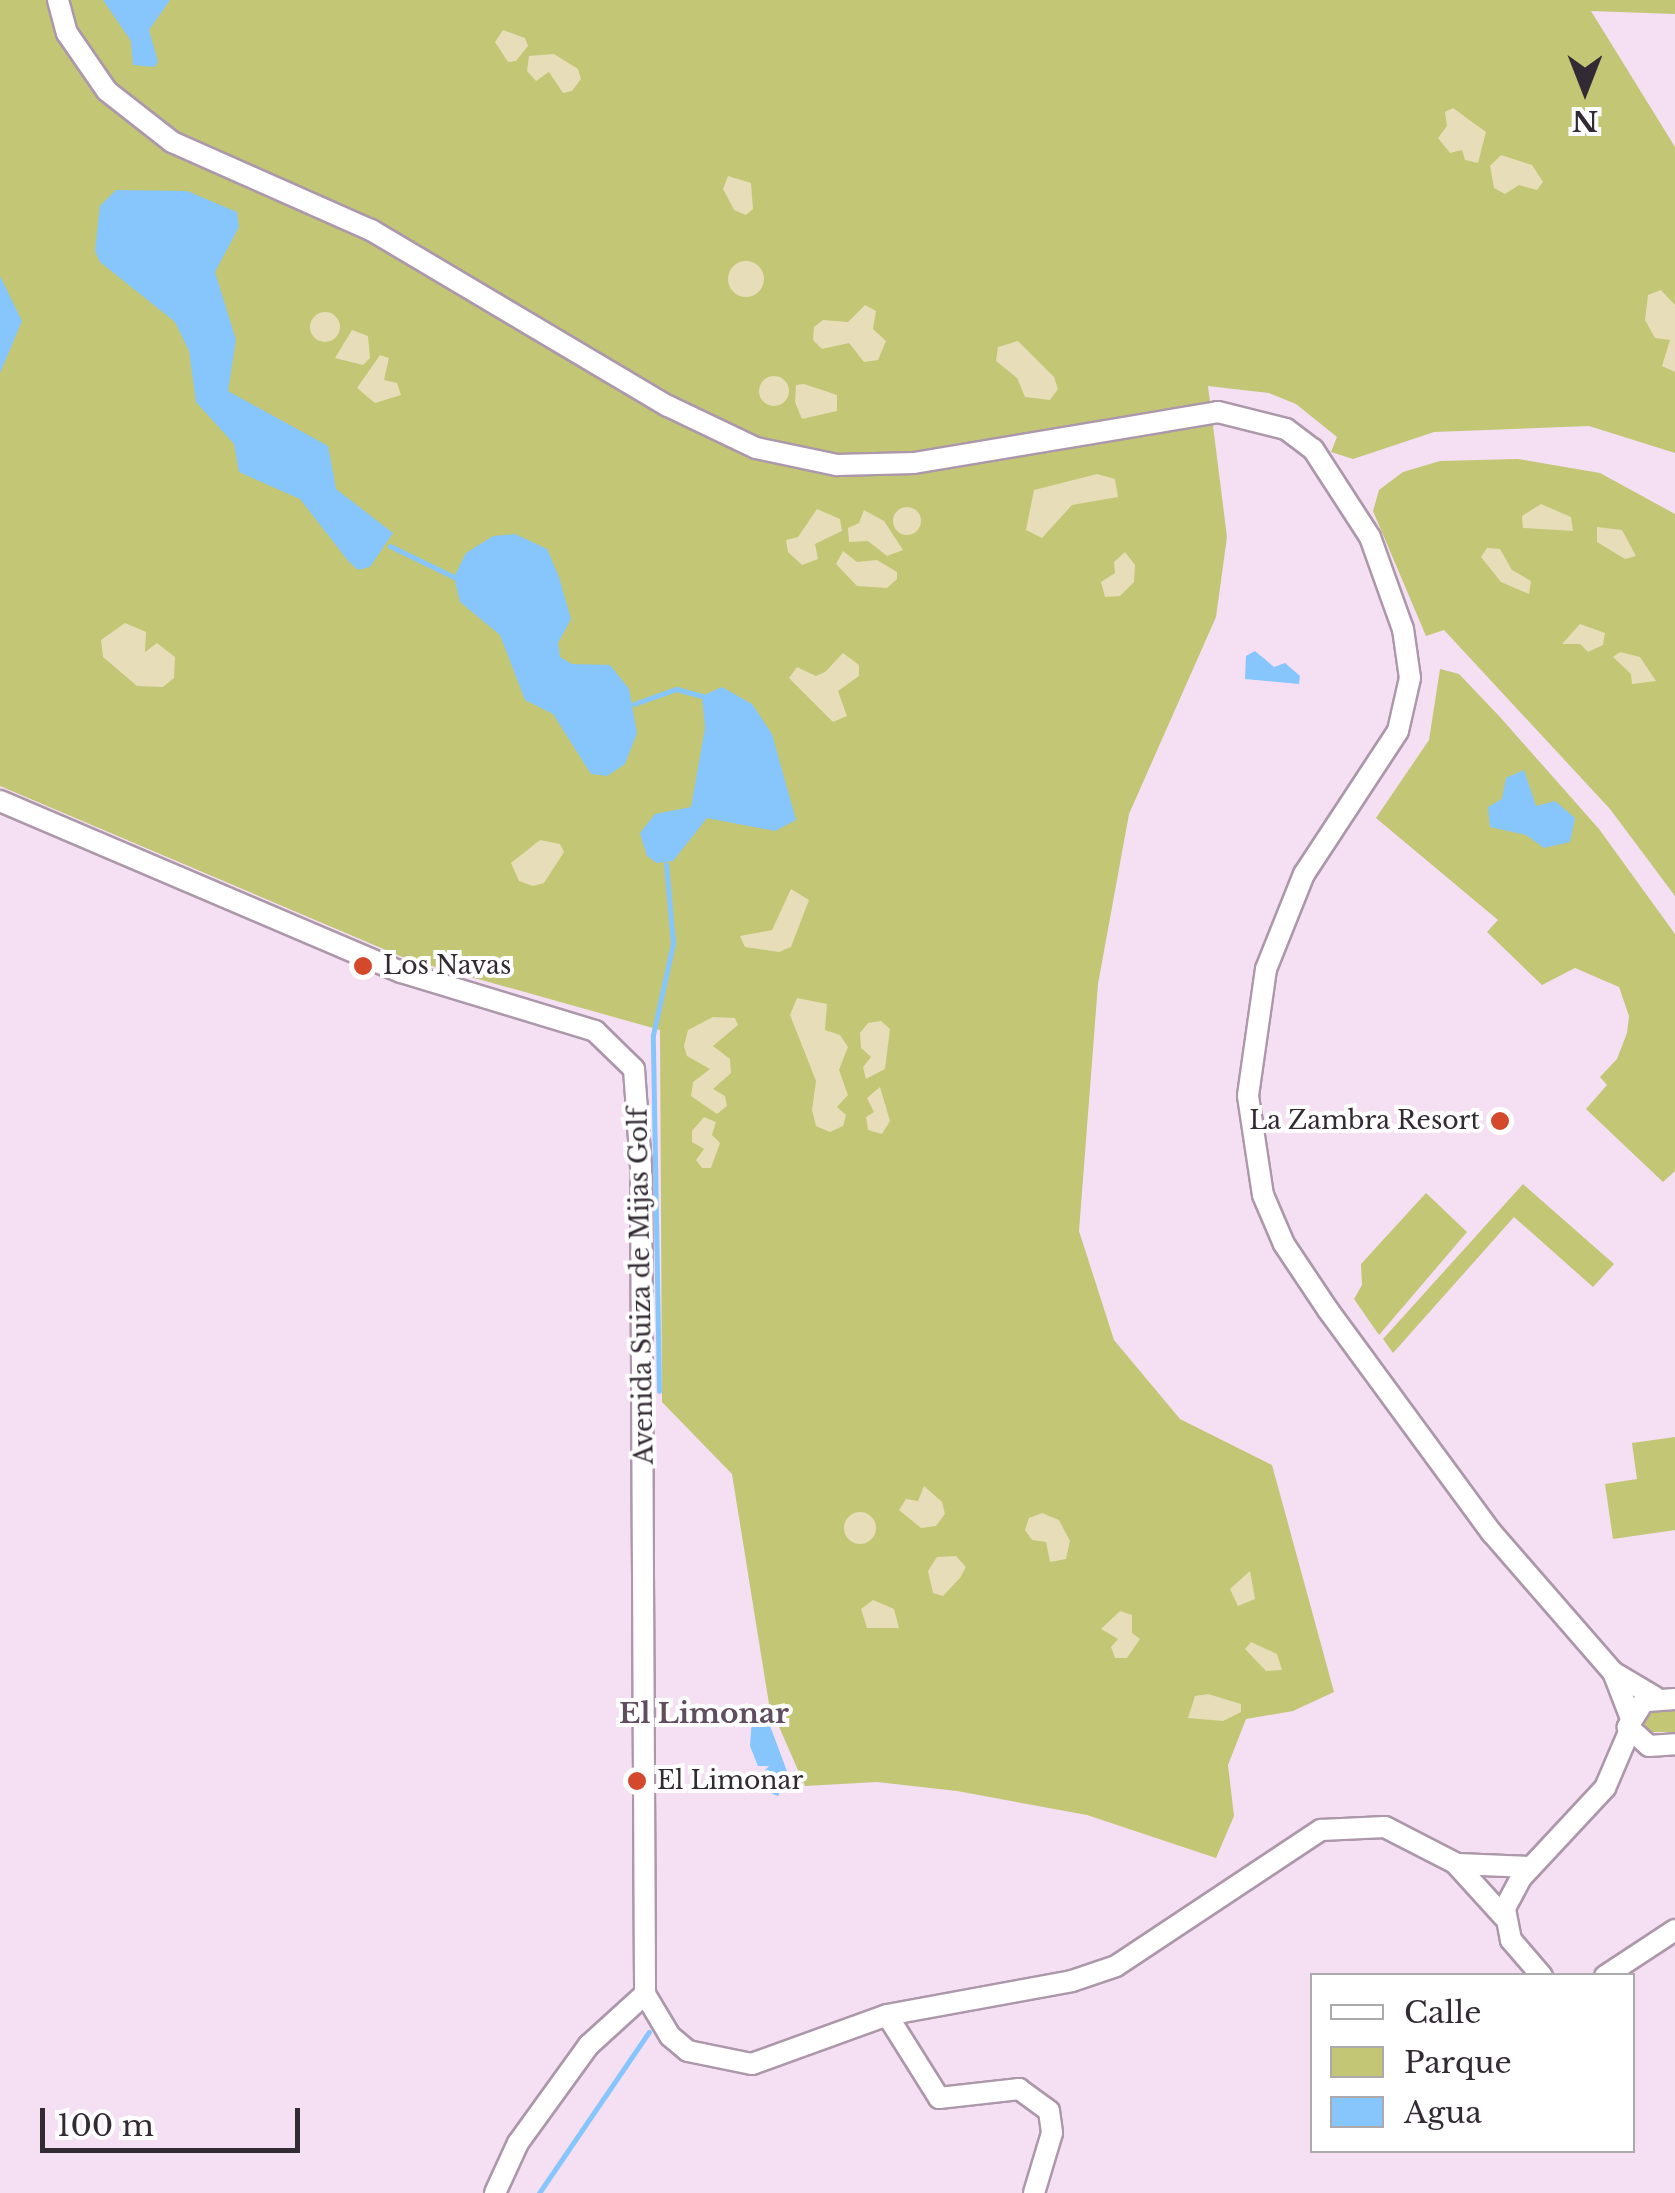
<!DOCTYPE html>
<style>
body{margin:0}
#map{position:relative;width:1675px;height:2193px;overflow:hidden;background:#f5dff3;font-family:"Libre Baskerville",serif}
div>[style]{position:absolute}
.green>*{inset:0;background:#c2c675;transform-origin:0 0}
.sand>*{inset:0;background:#e7ddb8}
.round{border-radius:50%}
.water>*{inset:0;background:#86c6fd}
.stream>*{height:5px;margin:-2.5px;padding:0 2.5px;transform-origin:2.5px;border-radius:2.5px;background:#86c6fd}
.roads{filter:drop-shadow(2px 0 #ac98aa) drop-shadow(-2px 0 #ac98aa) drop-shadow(0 2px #ac98aa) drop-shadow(0 -2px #ac98aa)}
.street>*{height:20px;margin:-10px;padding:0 10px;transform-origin:10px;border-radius:10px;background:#fff}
.dots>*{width:28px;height:28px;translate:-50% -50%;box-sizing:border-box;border:5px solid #fff;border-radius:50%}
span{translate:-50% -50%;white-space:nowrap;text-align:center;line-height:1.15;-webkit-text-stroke:8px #fff;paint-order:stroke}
.poi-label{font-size:25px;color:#332b33}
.left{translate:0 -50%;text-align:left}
.right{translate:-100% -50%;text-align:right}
.street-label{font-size:25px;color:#332b33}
.neighbourhood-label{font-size:28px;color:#604d5e;font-weight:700}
.legend{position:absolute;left:1310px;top:1973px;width:325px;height:180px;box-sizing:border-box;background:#fff;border:2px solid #adaaad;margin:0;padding:12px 18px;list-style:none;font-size:30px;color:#332b33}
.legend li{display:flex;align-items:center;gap:20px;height:50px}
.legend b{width:50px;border:2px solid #adaaad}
.north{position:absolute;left:1535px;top:40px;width:100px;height:100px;-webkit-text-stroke:8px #fff;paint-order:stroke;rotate:180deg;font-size:28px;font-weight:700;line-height:40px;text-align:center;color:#332b33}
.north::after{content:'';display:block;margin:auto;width:35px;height:45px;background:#332b33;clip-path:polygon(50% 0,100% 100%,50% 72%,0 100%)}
.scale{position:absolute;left:40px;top:2108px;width:260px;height:45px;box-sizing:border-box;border:5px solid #332b33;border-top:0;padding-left:12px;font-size:30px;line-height:35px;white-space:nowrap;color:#332b33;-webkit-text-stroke:8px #fff;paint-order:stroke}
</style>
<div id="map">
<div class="green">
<div style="clip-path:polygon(0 0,1675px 0,1675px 14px,1591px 11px,1675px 147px,1675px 453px,1589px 426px,1434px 432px,1353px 459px,1331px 452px,1337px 437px,1296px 404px,1269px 393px,1208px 386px,1227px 537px,1216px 617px,1129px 814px,1098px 984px,1079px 1231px,1114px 1340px,1180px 1419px,1272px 1465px,1334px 1692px,1293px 1711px,1246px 1719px,1228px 1765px,1234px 1816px,1216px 1858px,1087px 1815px,957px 1791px,877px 1782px,805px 1786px,769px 1704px,732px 1474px,662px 1402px,660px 1030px,407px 959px,0 786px)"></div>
<div style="clip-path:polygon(1518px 459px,1600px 473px,1675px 514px,1675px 896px,1610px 809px,1444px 630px,1426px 636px,1373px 511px,1379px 490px,1403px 472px,1440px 461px)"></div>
<div style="clip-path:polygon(1440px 669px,1459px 674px,1500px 717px,1599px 829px,1675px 934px,1675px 1171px,1663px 1182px,1586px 1109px,1607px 1085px,1600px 1077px,1617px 1059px,1627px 1033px,1629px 1016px,1619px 987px,1575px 968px,1542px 985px,1487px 932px,1498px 920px,1376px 818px,1429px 740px)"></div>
<div style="clip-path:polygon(1523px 1184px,1614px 1264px,1593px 1287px,1514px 1217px,1393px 1353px,1383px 1339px)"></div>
<div style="clip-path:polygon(1426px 1193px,1467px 1232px,1379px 1335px,1354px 1299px,1362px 1285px,1361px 1264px)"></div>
<div style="clip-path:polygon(1675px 1437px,1675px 1530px,1613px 1539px,1605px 1484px,1637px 1479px,1632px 1443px)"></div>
<div style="left:1675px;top:1707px;width:25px;height:33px;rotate:90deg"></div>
</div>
<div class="sand">
<div style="clip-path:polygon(503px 30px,525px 38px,528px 46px,516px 61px,508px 62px,495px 42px)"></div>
<div style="clip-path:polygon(554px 54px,578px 69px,581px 79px,572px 91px,563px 93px,549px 72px,536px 81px,527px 71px,529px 56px)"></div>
<div style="clip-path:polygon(1453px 108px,1486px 132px,1478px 163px,1465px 160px,1462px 150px,1450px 153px,1438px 138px,1447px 126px,1445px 112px)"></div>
<div style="clip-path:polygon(1501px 155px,1532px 165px,1543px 182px,1537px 190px,1519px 185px,1505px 194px,1494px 188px,1490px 166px)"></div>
<div style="clip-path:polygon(728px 176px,751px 183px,753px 209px,746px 215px,734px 210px,723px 189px)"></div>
<div class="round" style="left:728px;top:261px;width:36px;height:36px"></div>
<div style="clip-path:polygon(1661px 290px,1675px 305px,1675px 372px,1662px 366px,1670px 340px,1655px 338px,1645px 320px,1648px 295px)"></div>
<div style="clip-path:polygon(865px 305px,876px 311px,873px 329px,886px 341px,878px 360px,864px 362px,849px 343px,822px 349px,813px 340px,814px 327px,823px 320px,848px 322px)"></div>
<div class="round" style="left:310px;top:312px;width:30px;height:30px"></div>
<div style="clip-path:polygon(352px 330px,368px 336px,370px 358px,363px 365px,335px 358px)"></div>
<div style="clip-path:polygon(1018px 341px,1054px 377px,1058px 389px,1050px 400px,1025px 397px,1017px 378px,996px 361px,998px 347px)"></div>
<div style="clip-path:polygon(380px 355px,389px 358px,384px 380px,397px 383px,401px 395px,375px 403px,357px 388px)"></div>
<div class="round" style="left:759px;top:376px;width:30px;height:30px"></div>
<div style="clip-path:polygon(804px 384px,837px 395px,837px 411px,802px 419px,795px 402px,796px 385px)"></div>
<div style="clip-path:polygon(1097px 474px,1115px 479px,1118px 497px,1072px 505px,1042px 538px,1026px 530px,1034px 490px)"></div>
<div style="clip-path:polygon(1541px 504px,1571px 517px,1573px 531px,1523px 528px,1522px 516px)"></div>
<div class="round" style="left:893px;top:507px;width:28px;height:28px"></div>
<div style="clip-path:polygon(817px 509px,840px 519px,842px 531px,815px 544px,818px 559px,802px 565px,788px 552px,786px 540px,798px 537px)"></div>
<div style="clip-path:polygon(864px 510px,884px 521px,903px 550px,887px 556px,868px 541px,849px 542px,848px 528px,859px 523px)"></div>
<div style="clip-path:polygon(1597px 527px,1622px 530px,1636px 556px,1625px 559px,1597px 542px)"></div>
<div style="clip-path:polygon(1487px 548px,1500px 549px,1512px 570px,1531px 581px,1529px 594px,1501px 582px,1481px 557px)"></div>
<div style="clip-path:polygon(843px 551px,857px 562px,877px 560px,897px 572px,897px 579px,887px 588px,857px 586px,836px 564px)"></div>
<div style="clip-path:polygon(1125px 552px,1135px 565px,1134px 582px,1120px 596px,1105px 597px,1101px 582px,1115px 573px,1114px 562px)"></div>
<div style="clip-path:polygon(125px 623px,146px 632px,145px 652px,157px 643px,175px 657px,174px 678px,163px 687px,137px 686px,103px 657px,101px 640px)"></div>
<div style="clip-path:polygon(1580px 624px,1605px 633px,1603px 645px,1588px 652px,1580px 644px,1562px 644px)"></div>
<div style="clip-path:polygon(1620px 652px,1640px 657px,1656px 681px,1632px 684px,1631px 674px,1613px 657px)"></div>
<div style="clip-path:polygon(843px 653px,859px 665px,859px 676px,838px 691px,847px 716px,833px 722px,789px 678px,797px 667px,816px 676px,825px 672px)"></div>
<div style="clip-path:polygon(540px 840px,560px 844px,564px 852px,544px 883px,533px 886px,519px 881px,511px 863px)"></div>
<div style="clip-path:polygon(791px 889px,809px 900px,791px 947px,779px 952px,745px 947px,740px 936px,772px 930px)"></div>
<div style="clip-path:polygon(797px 998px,827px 1004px,825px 1030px,840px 1035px,848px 1047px,839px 1070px,848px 1095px,837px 1107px,846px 1115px,843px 1126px,830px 1132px,816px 1126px,812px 1110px,816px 1081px,790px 1015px)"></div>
<div style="clip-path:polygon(713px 1017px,735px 1018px,738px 1025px,713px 1046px,730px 1059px,731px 1073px,713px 1089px,725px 1096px,727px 1106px,717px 1114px,691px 1096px,693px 1082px,710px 1069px,687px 1056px,684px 1046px,688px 1030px)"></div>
<div style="clip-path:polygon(881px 1021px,890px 1029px,885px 1069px,866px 1079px,863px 1067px,871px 1057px,861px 1048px,860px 1033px,868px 1023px)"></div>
<div style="clip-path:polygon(880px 1087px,890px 1121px,882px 1134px,868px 1130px,866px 1117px,874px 1112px,867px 1098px)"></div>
<div style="clip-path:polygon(704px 1117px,716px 1122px,712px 1135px,720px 1143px,711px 1168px,702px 1168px,696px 1160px,704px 1149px,692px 1142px,692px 1131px)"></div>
<div style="clip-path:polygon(924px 1486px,942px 1502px,945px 1514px,936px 1526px,921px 1528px,899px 1510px,906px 1499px,918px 1501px)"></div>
<div class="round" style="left:844px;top:1512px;width:32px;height:32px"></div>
<div style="clip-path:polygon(1042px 1513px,1059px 1520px,1070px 1541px,1066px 1559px,1050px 1562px,1046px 1542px,1032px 1540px,1025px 1530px,1029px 1518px)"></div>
<div style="clip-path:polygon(956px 1556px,966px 1567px,960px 1578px,943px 1596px,933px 1593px,928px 1571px,937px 1557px)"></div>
<div style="clip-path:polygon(1250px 1571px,1255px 1599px,1238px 1606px,1230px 1589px)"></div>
<div style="clip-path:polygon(873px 1600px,894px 1609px,899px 1628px,867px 1628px,861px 1609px)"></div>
<div style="clip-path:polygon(1120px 1611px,1132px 1615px,1132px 1633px,1140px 1639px,1127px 1658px,1115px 1658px,1111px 1647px,1118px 1639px,1101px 1629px)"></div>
<div style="clip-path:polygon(1251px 1642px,1277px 1654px,1282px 1670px,1266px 1671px,1245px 1649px)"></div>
<div style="clip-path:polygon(1208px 1694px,1241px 1704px,1241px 1712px,1223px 1721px,1188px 1718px,1195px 1696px)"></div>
</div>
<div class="water">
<div style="clip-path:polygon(103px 0,170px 0,149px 30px,158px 62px,154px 67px,133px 65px,131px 41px)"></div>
<div style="clip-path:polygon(116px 190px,187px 191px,237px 212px,239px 227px,215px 272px,236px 340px,228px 391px,328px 446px,336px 489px,393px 533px,370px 567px,358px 570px,349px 562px,300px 499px,239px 472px,234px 444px,196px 402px,189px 351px,175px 322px,100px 262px,95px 251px,100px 206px)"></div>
<div style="clip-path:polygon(0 276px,22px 321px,0 373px)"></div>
<div style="clip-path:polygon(515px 534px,547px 549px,559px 577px,571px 619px,558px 643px,560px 657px,572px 664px,610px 665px,629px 689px,637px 733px,625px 764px,607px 776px,591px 774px,553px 714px,525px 700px,500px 635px,460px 602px,454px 577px,466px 553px,493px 536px)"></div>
<div style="clip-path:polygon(1255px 651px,1274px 667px,1285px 663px,1300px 676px,1299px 684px,1245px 679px,1246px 656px)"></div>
<div style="clip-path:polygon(722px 687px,752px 704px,772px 734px,796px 820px,775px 831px,707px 818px,673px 861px,657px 863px,647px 856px,640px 833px,655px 814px,691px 807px,705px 728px,702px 696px)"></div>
<div style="clip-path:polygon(1524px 770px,1536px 806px,1555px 801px,1575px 818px,1570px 842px,1544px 848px,1526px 835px,1490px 827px,1488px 807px,1502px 799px,1506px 778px)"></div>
<div style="clip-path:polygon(766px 1715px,788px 1774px,778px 1796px,761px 1789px,758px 1778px,769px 1766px,758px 1766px,750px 1746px,752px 1718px)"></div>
</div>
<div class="stream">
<div style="left:390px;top:546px;width:71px;rotate:25.8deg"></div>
<div style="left:634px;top:704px;width:45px;rotate:-19.7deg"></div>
<div style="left:676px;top:689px;width:27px;rotate:15deg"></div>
<div style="left:659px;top:1391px;width:356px;rotate:-91deg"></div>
<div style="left:653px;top:1035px;width:94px;rotate:-77.7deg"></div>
<div style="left:673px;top:943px;width:79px;rotate:-95.1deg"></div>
<div style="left:539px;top:2193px;width:195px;rotate:-55.7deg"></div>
</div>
<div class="roads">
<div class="street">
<div style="left:58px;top:0;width:34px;rotate:75deg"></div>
<div style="left:67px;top:33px;width:70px;rotate:55.4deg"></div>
<div style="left:107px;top:91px;width:83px;rotate:38.1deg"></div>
<div style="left:172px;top:142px;width:218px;rotate:23.9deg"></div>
<div style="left:371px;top:230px;width:345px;rotate:30.7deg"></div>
<div style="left:668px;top:406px;width:98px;rotate:25.5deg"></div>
<div style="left:756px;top:448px;width:83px;rotate:11.9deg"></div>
<div style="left:837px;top:465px;width:77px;rotate:-1.5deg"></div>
<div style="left:914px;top:463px;width:308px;rotate:-9.5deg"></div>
<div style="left:1218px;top:412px;width:70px;rotate:14deg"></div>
<div style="left:1286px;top:429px;width:34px;rotate:37deg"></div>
<div style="left:1313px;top:449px;width:105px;rotate:57.1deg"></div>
<div style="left:1370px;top:537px;width:98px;rotate:70.3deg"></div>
<div style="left:1403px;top:629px;width:49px;rotate:81.9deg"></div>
<div style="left:1410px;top:678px;width:54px;rotate:102.8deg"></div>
<div style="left:1398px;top:731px;width:171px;rotate:123.3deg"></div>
<div style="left:1304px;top:874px;width:102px;rotate:111.8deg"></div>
<div style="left:1266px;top:969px;width:128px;rotate:98.1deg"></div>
<div style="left:1248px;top:1096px;width:100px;rotate:81.4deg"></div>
<div style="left:1263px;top:1195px;width:53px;rotate:66.8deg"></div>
<div style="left:1284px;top:1244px;width:79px;rotate:56.3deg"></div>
<div style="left:1328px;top:1310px;width:277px;rotate:53.7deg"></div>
<div style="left:1492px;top:1533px;width:184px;rotate:49deg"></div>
<div style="left:0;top:801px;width:436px;rotate:23.1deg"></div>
<div style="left:401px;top:972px;width:203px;rotate:16.9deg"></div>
<div style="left:595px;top:1031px;width:54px;rotate:44.3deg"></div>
<div style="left:634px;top:1069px;width:97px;rotate:85.9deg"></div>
<div style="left:641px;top:1166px;width:828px;rotate:89.72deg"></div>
<div style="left:645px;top:1994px;width:49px;rotate:59.2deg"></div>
<div style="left:670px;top:2036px;width:23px;rotate:40deg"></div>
<div style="left:688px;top:2051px;width:65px;rotate:11.5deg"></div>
<div style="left:752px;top:2064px;width:144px;rotate:-19.9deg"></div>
<div style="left:887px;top:2015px;width:188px;rotate:-10.4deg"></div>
<div style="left:1072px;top:1981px;width:46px;rotate:-18.8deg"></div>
<div style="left:1116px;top:1966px;width:246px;rotate:-33.6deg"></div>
<div style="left:1321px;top:1830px;width:64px;rotate:-2.7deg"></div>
<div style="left:1385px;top:1827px;width:79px;rotate:27.2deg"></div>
<div style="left:1455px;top:1863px;width:73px;rotate:47.8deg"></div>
<div style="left:1675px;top:1699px;width:31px;rotate:176deg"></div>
<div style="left:1644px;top:1701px;width:31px;rotate:122deg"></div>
<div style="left:1628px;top:1727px;width:28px;rotate:42deg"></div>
<div style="left:1649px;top:1746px;width:26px;rotate:-4deg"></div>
<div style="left:1630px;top:1716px;width:47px;rotate:-111.1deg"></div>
<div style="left:1613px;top:1672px;width:49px;rotate:30.8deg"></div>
<div style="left:1458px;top:1864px;width:72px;rotate:2.4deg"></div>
<div style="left:1542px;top:1976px;width:48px;rotate:-130.7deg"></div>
<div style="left:1511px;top:1940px;width:33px;rotate:-101deg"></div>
<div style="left:1505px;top:1908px;width:34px;rotate:-62deg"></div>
<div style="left:1521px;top:1878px;width:123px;rotate:-47deg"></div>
<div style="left:1605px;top:1788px;width:61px;rotate:-66.8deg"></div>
<div style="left:1605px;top:1976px;width:84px;rotate:-33.3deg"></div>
<div style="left:887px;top:2015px;width:98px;rotate:57.9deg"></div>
<div style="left:939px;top:2098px;width:81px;rotate:-6.4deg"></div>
<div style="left:1019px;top:2089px;width:37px;rotate:36deg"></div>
<div style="left:1049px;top:2111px;width:22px;rotate:82deg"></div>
<div style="left:1052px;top:2133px;width:63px;rotate:106.7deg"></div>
<div style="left:495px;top:2193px;width:55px;rotate:-65.3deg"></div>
<div style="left:518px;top:2143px;width:121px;rotate:-54.1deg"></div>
<div style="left:589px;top:2045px;width:76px;rotate:-42.3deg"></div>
</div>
</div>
<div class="dots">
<div style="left:363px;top:966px;background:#d4492c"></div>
<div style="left:1500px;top:1121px;background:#d4492c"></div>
<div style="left:637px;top:1781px;background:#d4492c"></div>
</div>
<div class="poi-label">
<span class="left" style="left:383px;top:966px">Los Navas</span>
<span class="right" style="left:1480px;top:1121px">La Zambra Resort</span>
<span class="left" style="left:657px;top:1781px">El Limonar</span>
</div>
<div class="street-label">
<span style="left:642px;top:1286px;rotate:-91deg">Avenida Suiza de Mijas Golf</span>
</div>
<div class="neighbourhood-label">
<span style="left:704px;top:1714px">El Limonar</span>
</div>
<ul class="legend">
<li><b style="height:12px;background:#fff"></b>Calle</li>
<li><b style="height:28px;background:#c2c675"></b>Parque</li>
<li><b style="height:28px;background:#86c6fd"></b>Agua</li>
</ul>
<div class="north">N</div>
<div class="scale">100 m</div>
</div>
